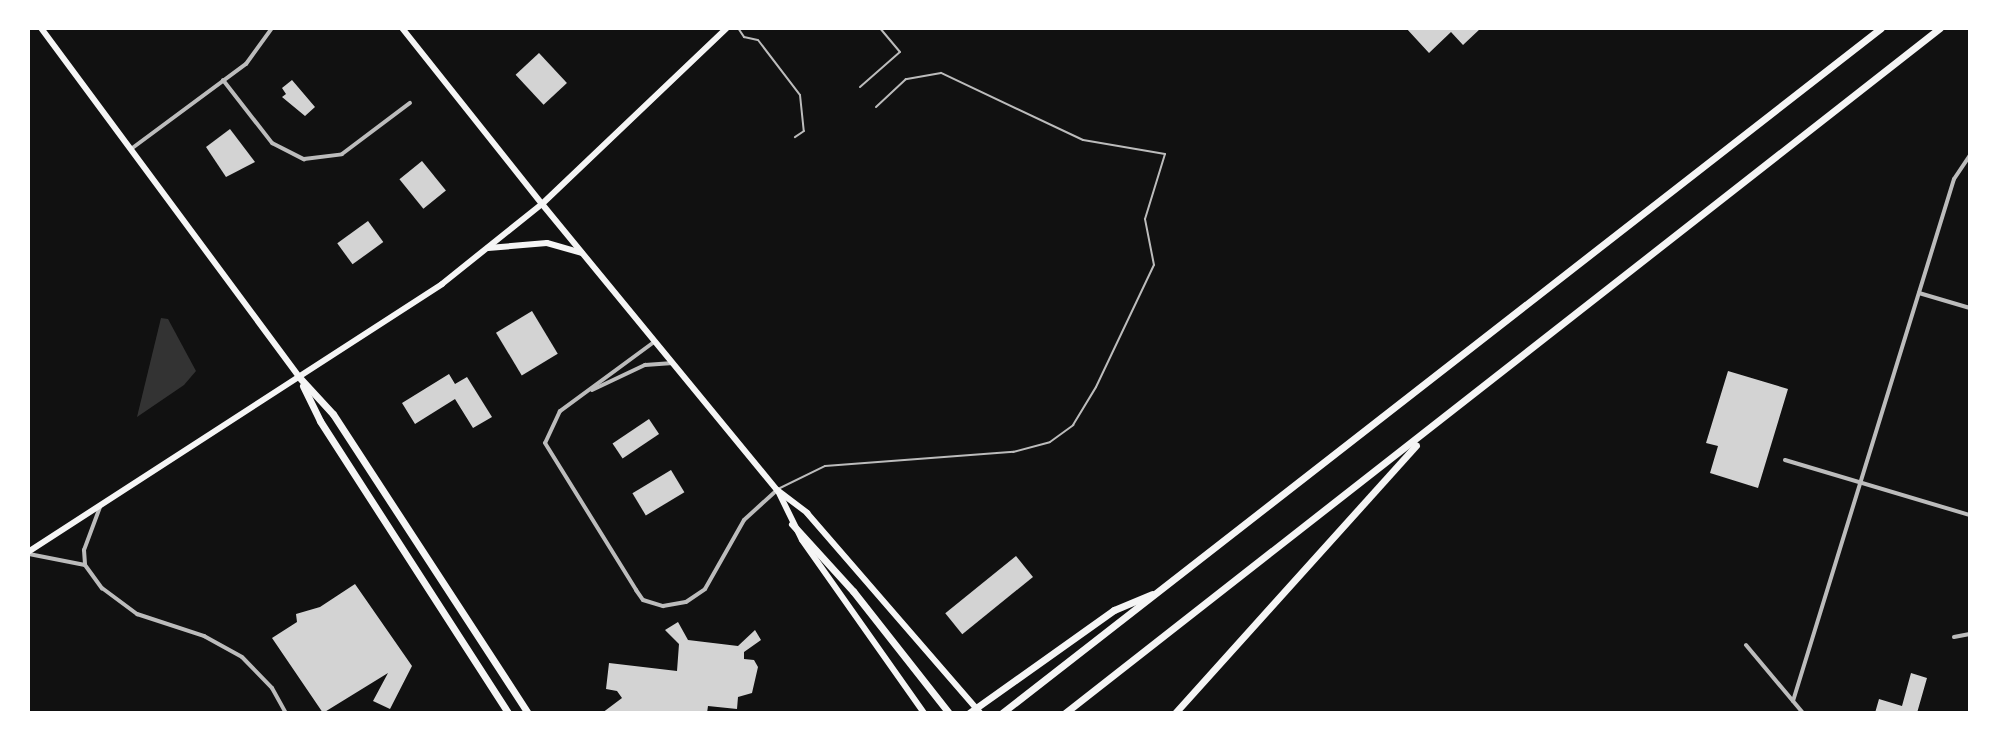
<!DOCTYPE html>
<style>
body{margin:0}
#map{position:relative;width:1998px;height:741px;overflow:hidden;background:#111;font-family:Commissioner,sans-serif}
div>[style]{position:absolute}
.water>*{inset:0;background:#333}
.building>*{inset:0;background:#d3d3d3;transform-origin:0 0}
.service>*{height:2px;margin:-1px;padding:0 1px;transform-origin:1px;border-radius:1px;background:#bcbcbc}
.minor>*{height:4px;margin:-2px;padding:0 2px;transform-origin:2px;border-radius:2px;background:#bcbcbc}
.secondary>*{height:6px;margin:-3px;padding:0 3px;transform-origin:3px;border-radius:3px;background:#f5f5f5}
.primary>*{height:6px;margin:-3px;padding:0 3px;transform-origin:3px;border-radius:3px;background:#f5f5f5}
.motorway>*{height:7px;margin:-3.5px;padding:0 3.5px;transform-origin:3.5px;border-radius:3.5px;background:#f5f5f5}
span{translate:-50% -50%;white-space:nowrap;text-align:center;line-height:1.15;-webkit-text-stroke:6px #fff;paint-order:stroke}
.frame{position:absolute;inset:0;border:30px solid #fff;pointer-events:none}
</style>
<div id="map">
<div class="water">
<div style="clip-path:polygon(161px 318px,168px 319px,196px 371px,184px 385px,137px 417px)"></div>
</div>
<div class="building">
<div style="clip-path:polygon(1406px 28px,1481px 28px,1463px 45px,1451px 32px,1429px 53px)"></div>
<div style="left:539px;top:53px;width:41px;height:32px;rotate:47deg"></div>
<div style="clip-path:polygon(292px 80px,315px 107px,305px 116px,282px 97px,286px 94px,282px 88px)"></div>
<div style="clip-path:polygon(230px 129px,255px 162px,226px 177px,206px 147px)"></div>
<div style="left:422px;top:161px;width:38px;height:29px;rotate:51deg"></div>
<div style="left:368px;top:221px;width:26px;height:38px;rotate:54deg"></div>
<div style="left:532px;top:311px;width:50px;height:42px;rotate:59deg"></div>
<div style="clip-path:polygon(1728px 371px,1788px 389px,1758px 488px,1710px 473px,1718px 446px,1706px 443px)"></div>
<div style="clip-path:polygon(449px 374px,455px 384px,467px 377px,492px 417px,473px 428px,455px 399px,415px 424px,402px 403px)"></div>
<div style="left:649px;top:419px;width:18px;height:44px;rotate:56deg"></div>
<div style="left:671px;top:470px;width:26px;height:45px;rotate:59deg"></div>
<div style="left:1016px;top:556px;width:27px;height:91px;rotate:51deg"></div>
<div style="clip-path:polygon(355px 584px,412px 666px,390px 709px,373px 701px,388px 673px,323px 713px,272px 638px,297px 622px,296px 614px,320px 607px)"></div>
<div style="clip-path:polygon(678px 622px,688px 640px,738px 646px,755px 630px,761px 640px,744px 652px,744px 659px,754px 660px,758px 667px,752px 693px,738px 697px,737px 709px,708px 706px,707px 713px,602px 713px,622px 698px,617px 691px,606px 689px,609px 663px,677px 671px,679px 644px,665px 630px)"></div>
<div style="clip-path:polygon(1911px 673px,1927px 678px,1917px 713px,1875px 713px,1879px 699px,1902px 706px)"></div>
</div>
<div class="service">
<div style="left:738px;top:28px;width:11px;rotate:56deg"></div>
<div style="left:744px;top:37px;width:14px;rotate:12deg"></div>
<div style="left:758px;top:40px;width:69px;rotate:52.6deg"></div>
<div style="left:800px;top:95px;width:36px;rotate:84deg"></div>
<div style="left:804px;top:131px;width:11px;rotate:146deg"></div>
<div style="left:860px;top:87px;width:53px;rotate:-41.2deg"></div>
<div style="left:900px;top:52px;width:31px;rotate:-130deg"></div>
<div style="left:778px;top:489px;width:52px;rotate:-26.1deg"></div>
<div style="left:825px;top:466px;width:189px;rotate:-4.3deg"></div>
<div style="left:1013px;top:452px;width:38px;rotate:-15deg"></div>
<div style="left:1050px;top:442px;width:29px;rotate:-36deg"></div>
<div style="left:1073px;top:425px;width:44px;rotate:-58.8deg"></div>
<div style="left:1096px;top:387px;width:135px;rotate:-64.6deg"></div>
<div style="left:1154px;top:265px;width:47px;rotate:-101.1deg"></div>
<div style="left:1145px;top:219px;width:68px;rotate:-72.9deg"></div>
<div style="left:1165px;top:154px;width:83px;rotate:-170.3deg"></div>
<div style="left:1083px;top:140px;width:157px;rotate:-154.7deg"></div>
<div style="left:941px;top:73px;width:36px;rotate:170deg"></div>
<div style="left:906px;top:79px;width:41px;rotate:137deg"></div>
</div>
<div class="minor">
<div style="left:223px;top:80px;width:80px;rotate:52.1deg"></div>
<div style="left:272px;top:143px;width:36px;rotate:27deg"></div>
<div style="left:304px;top:159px;width:38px;rotate:-7deg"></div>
<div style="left:342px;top:154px;width:85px;rotate:-36.9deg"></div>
<div style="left:131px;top:149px;width:143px;rotate:-36.5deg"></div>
<div style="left:246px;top:64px;width:44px;rotate:-54.2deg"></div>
<div style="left:1919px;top:293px;width:53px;rotate:16.4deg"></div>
<div style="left:654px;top:342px;width:117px;rotate:143.7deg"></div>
<div style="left:560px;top:411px;width:35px;rotate:115deg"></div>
<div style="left:545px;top:443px;width:173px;rotate:58.2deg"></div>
<div style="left:636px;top:590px;width:12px;rotate:55deg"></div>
<div style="left:643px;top:600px;width:21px;rotate:17deg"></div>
<div style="left:663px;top:606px;width:23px;rotate:-10deg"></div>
<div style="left:686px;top:602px;width:23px;rotate:-34deg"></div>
<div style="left:705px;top:589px;width:79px;rotate:-60.5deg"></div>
<div style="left:744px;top:520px;width:45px;rotate:-42.3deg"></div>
<div style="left:592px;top:390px;width:59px;rotate:-25.3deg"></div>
<div style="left:645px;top:365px;width:28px;rotate:-4deg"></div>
<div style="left:1785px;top:460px;width:193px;rotate:16.6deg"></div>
<div style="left:100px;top:507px;width:46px;rotate:110.4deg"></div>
<div style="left:84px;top:550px;width:15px;rotate:86deg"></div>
<div style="left:85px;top:565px;width:29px;rotate:54deg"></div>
<div style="left:102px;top:588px;width:44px;rotate:36.6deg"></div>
<div style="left:137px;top:614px;width:71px;rotate:18.2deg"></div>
<div style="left:204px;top:636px;width:43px;rotate:28.9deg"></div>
<div style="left:242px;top:657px;width:43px;rotate:45.9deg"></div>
<div style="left:272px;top:688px;width:29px;rotate:61deg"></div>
<div style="left:29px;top:554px;width:57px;rotate:11.1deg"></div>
<div style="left:1954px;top:637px;width:16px;rotate:-11deg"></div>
<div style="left:1746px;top:645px;width:89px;rotate:50deg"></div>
<div style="left:1793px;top:701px;width:546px;rotate:-72.86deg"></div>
<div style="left:1954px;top:179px;width:29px;rotate:-56deg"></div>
</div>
<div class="secondary">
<div style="left:41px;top:28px;width:434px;rotate:53.5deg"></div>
<div style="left:402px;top:28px;width:225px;rotate:51.5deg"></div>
</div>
<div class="primary">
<div style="left:542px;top:204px;width:370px;rotate:50.6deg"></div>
<div style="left:777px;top:490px;width:38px;rotate:37deg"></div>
<div style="left:807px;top:513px;width:264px;rotate:49.1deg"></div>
<div style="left:488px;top:248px;width:59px;rotate:-4.8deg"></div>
<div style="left:547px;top:243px;width:36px;rotate:16deg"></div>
<div style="left:779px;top:493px;width:52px;rotate:63.9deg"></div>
<div style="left:802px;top:540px;width:212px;rotate:54.8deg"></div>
<div style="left:28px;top:552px;width:493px;rotate:-32.9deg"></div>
<div style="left:442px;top:284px;width:128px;rotate:-38.7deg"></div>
<div style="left:542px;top:204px;width:255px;rotate:-43.6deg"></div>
</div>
<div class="motorway">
<div style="left:299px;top:377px;width:50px;rotate:47.4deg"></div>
<div style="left:333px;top:414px;width:357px;rotate:56.9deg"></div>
<div style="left:303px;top:386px;width:39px;rotate:64deg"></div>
<div style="left:320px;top:421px;width:347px;rotate:57.2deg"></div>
<div style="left:792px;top:524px;width:91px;rotate:47.7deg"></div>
<div style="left:853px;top:591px;width:155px;rotate:51.8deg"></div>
<div style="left:969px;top:713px;width:178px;rotate:-35.4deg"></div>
<div style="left:1114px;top:610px;width:41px;rotate:-22.8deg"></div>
<div style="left:1002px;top:713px;width:1114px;rotate:-37.93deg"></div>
<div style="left:1065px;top:713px;width:1111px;rotate:-38.06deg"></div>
<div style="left:1175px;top:713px;width:360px;rotate:-48deg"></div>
</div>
<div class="frame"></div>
</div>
